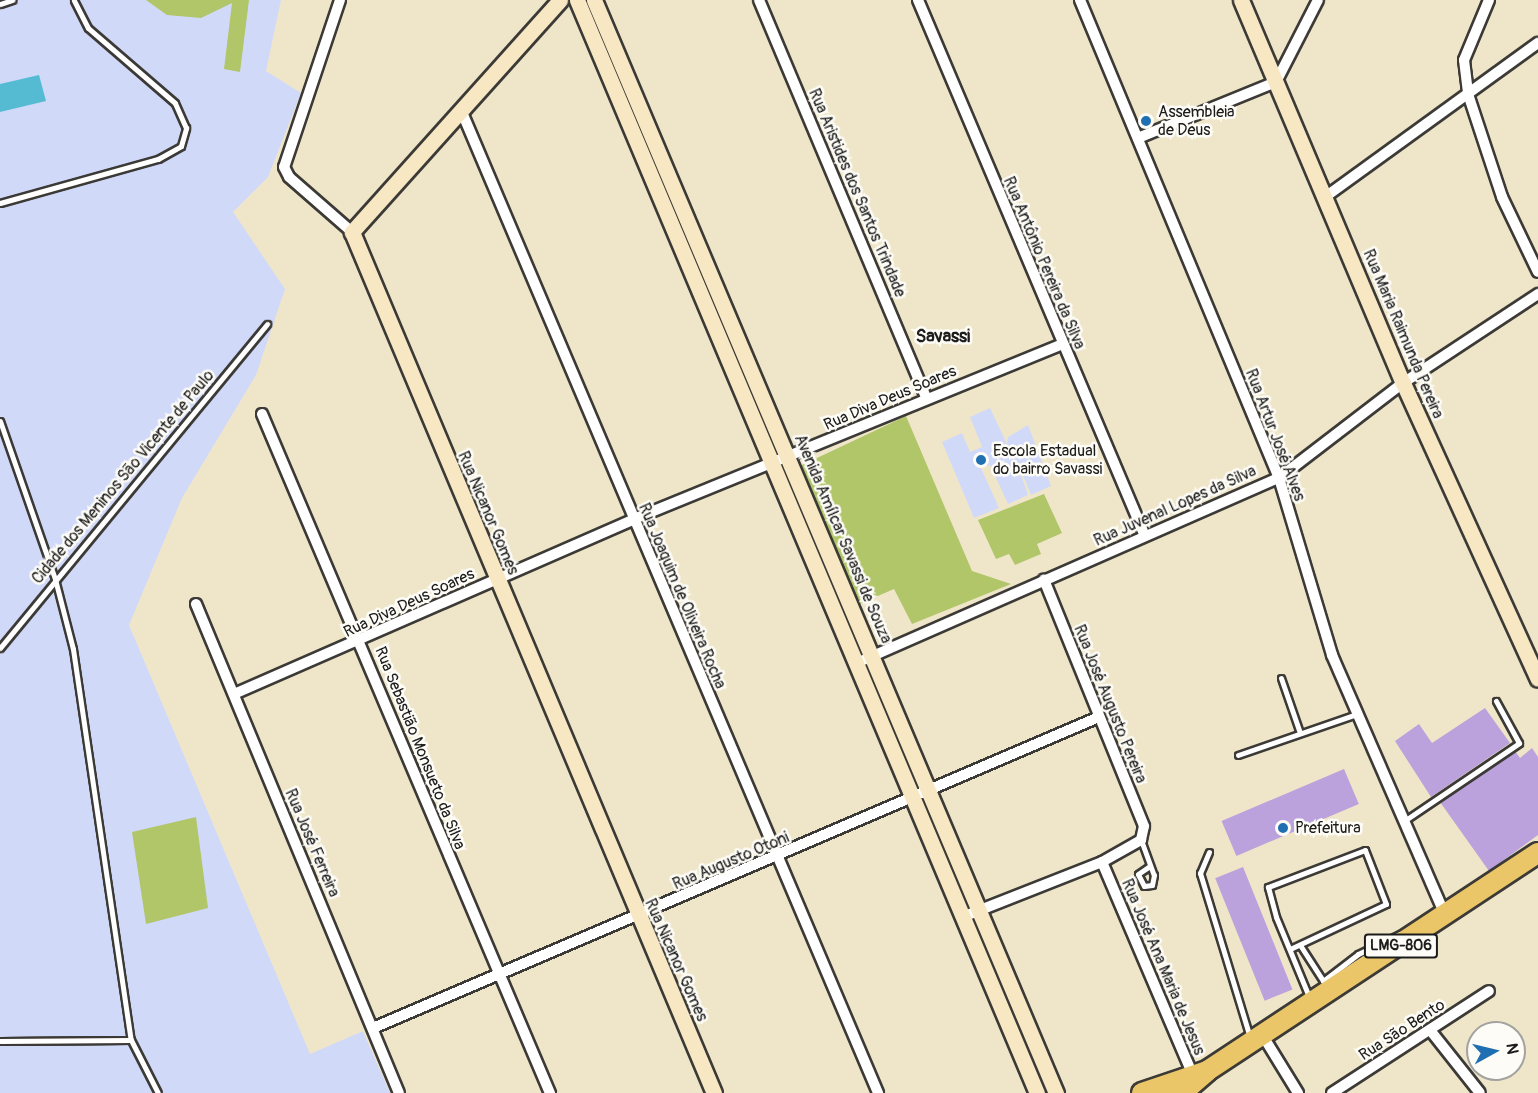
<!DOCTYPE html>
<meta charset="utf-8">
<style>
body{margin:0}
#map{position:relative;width:1538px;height:1093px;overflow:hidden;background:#efe6c9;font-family:Pangolin,sans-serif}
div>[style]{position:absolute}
.built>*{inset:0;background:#d1d9f9}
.green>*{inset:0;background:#b1c569}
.water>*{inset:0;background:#55bbd3}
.building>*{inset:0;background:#bba2dc;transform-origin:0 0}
.roads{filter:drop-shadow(2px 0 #3c3a36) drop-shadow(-2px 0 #3c3a36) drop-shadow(0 2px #3c3a36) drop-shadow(0 -2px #3c3a36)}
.lane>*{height:5px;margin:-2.5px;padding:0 2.5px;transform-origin:2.5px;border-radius:2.5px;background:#fff}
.street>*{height:10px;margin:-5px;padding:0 5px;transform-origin:5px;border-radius:5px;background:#fff}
.secondary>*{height:15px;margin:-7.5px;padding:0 7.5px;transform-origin:7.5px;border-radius:7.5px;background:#f7e8c3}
.highway>*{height:20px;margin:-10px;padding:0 10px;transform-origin:10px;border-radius:10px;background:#ebc669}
.dots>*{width:16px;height:16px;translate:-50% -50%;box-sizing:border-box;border:3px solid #fdfcf7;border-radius:50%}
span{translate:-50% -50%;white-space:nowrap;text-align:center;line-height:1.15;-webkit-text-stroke:5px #fdfcf7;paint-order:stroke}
.shield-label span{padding:2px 4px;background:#fdfcf7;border:2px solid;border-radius:4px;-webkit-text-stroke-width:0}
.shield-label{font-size:15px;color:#1c1c1c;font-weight:700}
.poi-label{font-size:16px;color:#1c1c1c}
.left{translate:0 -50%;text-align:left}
.street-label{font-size:16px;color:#1c1c1c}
.neighbourhood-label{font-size:18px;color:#1c1c1c;font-weight:700}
.north{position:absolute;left:1466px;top:1021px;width:60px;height:60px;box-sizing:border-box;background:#fdfcf7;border:2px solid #a3a29f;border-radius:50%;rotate:82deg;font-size:16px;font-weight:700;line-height:24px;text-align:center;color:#1c1c1c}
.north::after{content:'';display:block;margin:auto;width:21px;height:27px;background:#1f6fb2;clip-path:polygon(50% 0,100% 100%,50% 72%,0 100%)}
</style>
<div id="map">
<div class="built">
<div style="clip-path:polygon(0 0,281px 0,266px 71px,301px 93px,268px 177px,233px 212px,285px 289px,256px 375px,182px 498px,129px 625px,310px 1054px,363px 1031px,390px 1093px,0 1093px)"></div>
<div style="clip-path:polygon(990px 408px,1007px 444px,1008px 437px,1028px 425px,1051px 486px,1031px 495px,1014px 454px,1028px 495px,1008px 504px,990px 465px,981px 468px,999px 508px,974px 518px,942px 442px,962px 433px,970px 452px,982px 447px,970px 417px)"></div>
</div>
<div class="green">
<div style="clip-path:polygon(146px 0,249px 0,240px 72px,224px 69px,232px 3px,201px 18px,167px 15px)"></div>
<div style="clip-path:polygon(906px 416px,972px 571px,1011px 584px,912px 624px,894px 589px,857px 605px,800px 466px)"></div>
<div style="clip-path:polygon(1044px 494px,1062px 533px,1037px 544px,1041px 554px,1015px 565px,1009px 554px,996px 559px,978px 520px)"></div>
<div style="clip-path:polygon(196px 817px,208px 908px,146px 924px,132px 832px)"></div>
</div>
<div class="water">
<div style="clip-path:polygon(39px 75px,46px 101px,0 112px,0 84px)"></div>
</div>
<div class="building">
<div style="clip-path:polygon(1485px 708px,1510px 743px,1431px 797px,1395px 741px,1419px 724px,1432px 743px)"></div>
<div style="clip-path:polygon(1532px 748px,1538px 757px,1538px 835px,1489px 871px,1440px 802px,1515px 751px,1520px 758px)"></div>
<div style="left:1344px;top:769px;width:38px;height:133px;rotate:67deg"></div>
<div style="left:1243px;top:867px;width:132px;height:30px;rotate:68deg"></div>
</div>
<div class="roads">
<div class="lane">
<div style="left:0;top:4px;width:13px;rotate:-18deg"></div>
<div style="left:0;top:203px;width:164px;rotate:-15.6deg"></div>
<div style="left:158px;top:159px;width:26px;rotate:-29deg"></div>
<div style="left:181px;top:146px;width:19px;rotate:-74deg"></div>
<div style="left:186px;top:128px;width:27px;rotate:-114deg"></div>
<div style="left:175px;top:103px;width:115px;rotate:-139.2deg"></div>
<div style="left:88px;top:28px;width:31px;rotate:-117deg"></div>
<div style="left:0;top:421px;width:167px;rotate:70.8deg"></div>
<div style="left:55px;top:579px;width:72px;rotate:75.6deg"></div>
<div style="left:73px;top:649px;width:395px;rotate:81.6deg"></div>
<div style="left:131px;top:1040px;width:59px;rotate:63deg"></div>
<div style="left:0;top:648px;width:420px;rotate:-50.5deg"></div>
<div style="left:1281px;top:678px;width:58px;rotate:70.9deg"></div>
<div style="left:1238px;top:755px;width:126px;rotate:-19deg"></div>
<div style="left:1404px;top:821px;width:139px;rotate:-34.1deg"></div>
<div style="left:1519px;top:743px;width:48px;rotate:-118.7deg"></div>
<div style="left:1141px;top:840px;width:37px;rotate:70deg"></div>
<div style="left:1154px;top:875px;width:10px;rotate:101deg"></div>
<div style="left:1152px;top:885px;width:8px;rotate:173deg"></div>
<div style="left:1144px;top:886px;width:13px;rotate:-117deg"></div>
<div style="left:1138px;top:874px;width:14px;rotate:-34deg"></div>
<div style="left:1209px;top:852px;width:23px;rotate:113deg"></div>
<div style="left:1200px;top:873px;width:172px;rotate:73.1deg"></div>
<div style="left:1300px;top:945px;width:46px;rotate:57.3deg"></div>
<div style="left:1290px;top:949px;width:106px;rotate:-25.1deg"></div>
<div style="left:1386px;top:904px;width:58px;rotate:-111.3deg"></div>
<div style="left:1365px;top:850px;width:104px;rotate:159.1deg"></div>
<div style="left:1268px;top:887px;width:31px;rotate:75deg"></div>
<div style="left:1276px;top:917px;width:89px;rotate:67.5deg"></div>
<div style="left:1323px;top:981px;width:44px;rotate:-37.6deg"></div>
<div style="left:1358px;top:954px;width:47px;rotate:-25.5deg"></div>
<div style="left:0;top:1041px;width:131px;rotate:-0.4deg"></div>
</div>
<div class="street">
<div style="left:340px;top:0;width:176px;rotate:108.5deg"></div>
<div style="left:284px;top:167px;width:11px;rotate:63deg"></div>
<div style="left:289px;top:177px;width:84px;rotate:41.1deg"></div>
<div style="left:759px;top:0;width:431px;rotate:67.2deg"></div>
<div style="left:918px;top:0;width:582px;rotate:67.05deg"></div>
<div style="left:1080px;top:0;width:518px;rotate:67.4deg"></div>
<div style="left:1279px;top:478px;width:185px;rotate:73.3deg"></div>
<div style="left:1332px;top:655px;width:286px;rotate:66.5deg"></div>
<div style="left:1489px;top:0;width:65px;rotate:112.6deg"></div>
<div style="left:1464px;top:60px;width:34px;rotate:83deg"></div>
<div style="left:1468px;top:94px;width:108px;rotate:71.7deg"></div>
<div style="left:1502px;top:197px;width:83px;rotate:64.4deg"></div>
<div style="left:461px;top:110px;width:1068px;rotate:67.01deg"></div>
<div style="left:1138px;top:138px;width:149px;rotate:-22.1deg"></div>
<div style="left:1276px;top:82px;width:92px;rotate:-62.9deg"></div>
<div style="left:1325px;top:197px;width:263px;rotate:-35.9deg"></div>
<div style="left:262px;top:414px;width:738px;rotate:67.02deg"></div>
<div style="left:196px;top:604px;width:529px;rotate:67.46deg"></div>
<div style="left:859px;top:662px;width:459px;rotate:-23.7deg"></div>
<div style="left:1279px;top:478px;width:156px;rotate:-37.5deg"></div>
<div style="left:1403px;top:383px;width:162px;rotate:-33.4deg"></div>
<div style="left:234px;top:694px;width:437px;rotate:-23.6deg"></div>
<div style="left:634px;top:519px;width:461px;rotate:-22.2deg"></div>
<div style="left:1102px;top:862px;width:235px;rotate:66.9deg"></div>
<div style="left:965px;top:916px;width:147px;rotate:-21.5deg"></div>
<div style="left:1102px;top:862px;width:45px;rotate:-29.4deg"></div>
<div style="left:1141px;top:840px;width:14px;rotate:-78deg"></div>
<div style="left:1144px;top:826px;width:266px;rotate:-112.1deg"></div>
<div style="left:373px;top:1028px;width:790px;rotate:-23.19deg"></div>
<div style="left:1430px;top:1030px;width:80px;rotate:51.6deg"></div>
<div style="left:1263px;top:1036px;width:67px;rotate:58.4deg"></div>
<div style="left:1332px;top:1093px;width:187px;rotate:-33deg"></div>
</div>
<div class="secondary">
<div style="left:560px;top:0;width:312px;rotate:131.9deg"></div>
<div style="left:352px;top:232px;width:934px;rotate:67.2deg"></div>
<div style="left:577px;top:0;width:1186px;rotate:67.18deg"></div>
<div style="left:594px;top:0;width:1187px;rotate:67.09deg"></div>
<div style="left:1241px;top:0;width:416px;rotate:67.1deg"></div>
<div style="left:1403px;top:383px;width:325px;rotate:65.5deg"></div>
</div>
<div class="highway">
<div style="left:1142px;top:1093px;width:69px;rotate:-18.7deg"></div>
<div style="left:1182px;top:1093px;width:33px;rotate:-41deg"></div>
<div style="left:1207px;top:1071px;width:396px;rotate:-33.4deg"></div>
</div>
</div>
<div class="dots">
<div style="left:1146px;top:121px;background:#1f6fb2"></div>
<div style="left:981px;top:460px;background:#1f6fb2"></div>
<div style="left:1283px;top:828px;background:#1f6fb2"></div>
</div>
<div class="shield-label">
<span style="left:1401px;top:946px">LMG-806</span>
</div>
<div class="poi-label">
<span class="left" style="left:1158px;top:121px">Assembleia<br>de Deus</span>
<span class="left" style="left:993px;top:460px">Escola Estadual<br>do bairro Savassi</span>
<span class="left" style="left:1295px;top:828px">Prefeitura</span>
</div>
<div class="street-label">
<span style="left:857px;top:193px;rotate:67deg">Rua Aristides dos Santos Trindade</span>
<span style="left:1044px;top:263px;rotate:67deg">Rua Antônio Pereira da Silva</span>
<span style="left:1403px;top:334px;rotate:67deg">Rua Maria Raimunda Pereira</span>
<span style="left:890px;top:398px;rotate:-23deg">Rua Diva Deus Soares</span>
<span style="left:1275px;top:435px;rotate:69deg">Rua Artur José Alves</span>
<span style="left:123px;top:477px;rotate:-50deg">Cidade dos Meninos São Vicente de Paulo</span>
<span style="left:1175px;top:506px;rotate:-24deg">Rua Juvenal Lopes da Silva</span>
<span style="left:488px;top:513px;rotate:67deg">Rua Nicanor Gomes</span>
<span style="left:843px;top:539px;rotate:67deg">Avenida Amílcar Savassi de Souza</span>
<span style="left:682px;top:596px;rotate:67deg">Rua Joaquim de Oliveira Rocha</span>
<span style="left:409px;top:603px;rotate:-25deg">Rua Diva Deus Soares</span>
<span style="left:1110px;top:704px;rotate:68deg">Rua José Augusto Pereira</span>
<span style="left:420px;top:748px;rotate:68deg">Rua Sebastião Monsueto da Silva</span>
<span style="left:312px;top:843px;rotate:67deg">Rua José Ferreira</span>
<span style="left:731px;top:861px;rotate:-23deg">Rua Augusto Otoni</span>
<span style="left:676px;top:960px;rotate:66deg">Rua Nicanor Gomes</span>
<span style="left:1163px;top:967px;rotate:67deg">Rua José Ana Maria de Jesus</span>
<span style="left:1402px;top:1030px;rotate:-33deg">Rua São Bento</span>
</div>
<div class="neighbourhood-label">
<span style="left:943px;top:337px">Savassi</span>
</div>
<div class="north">N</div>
</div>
